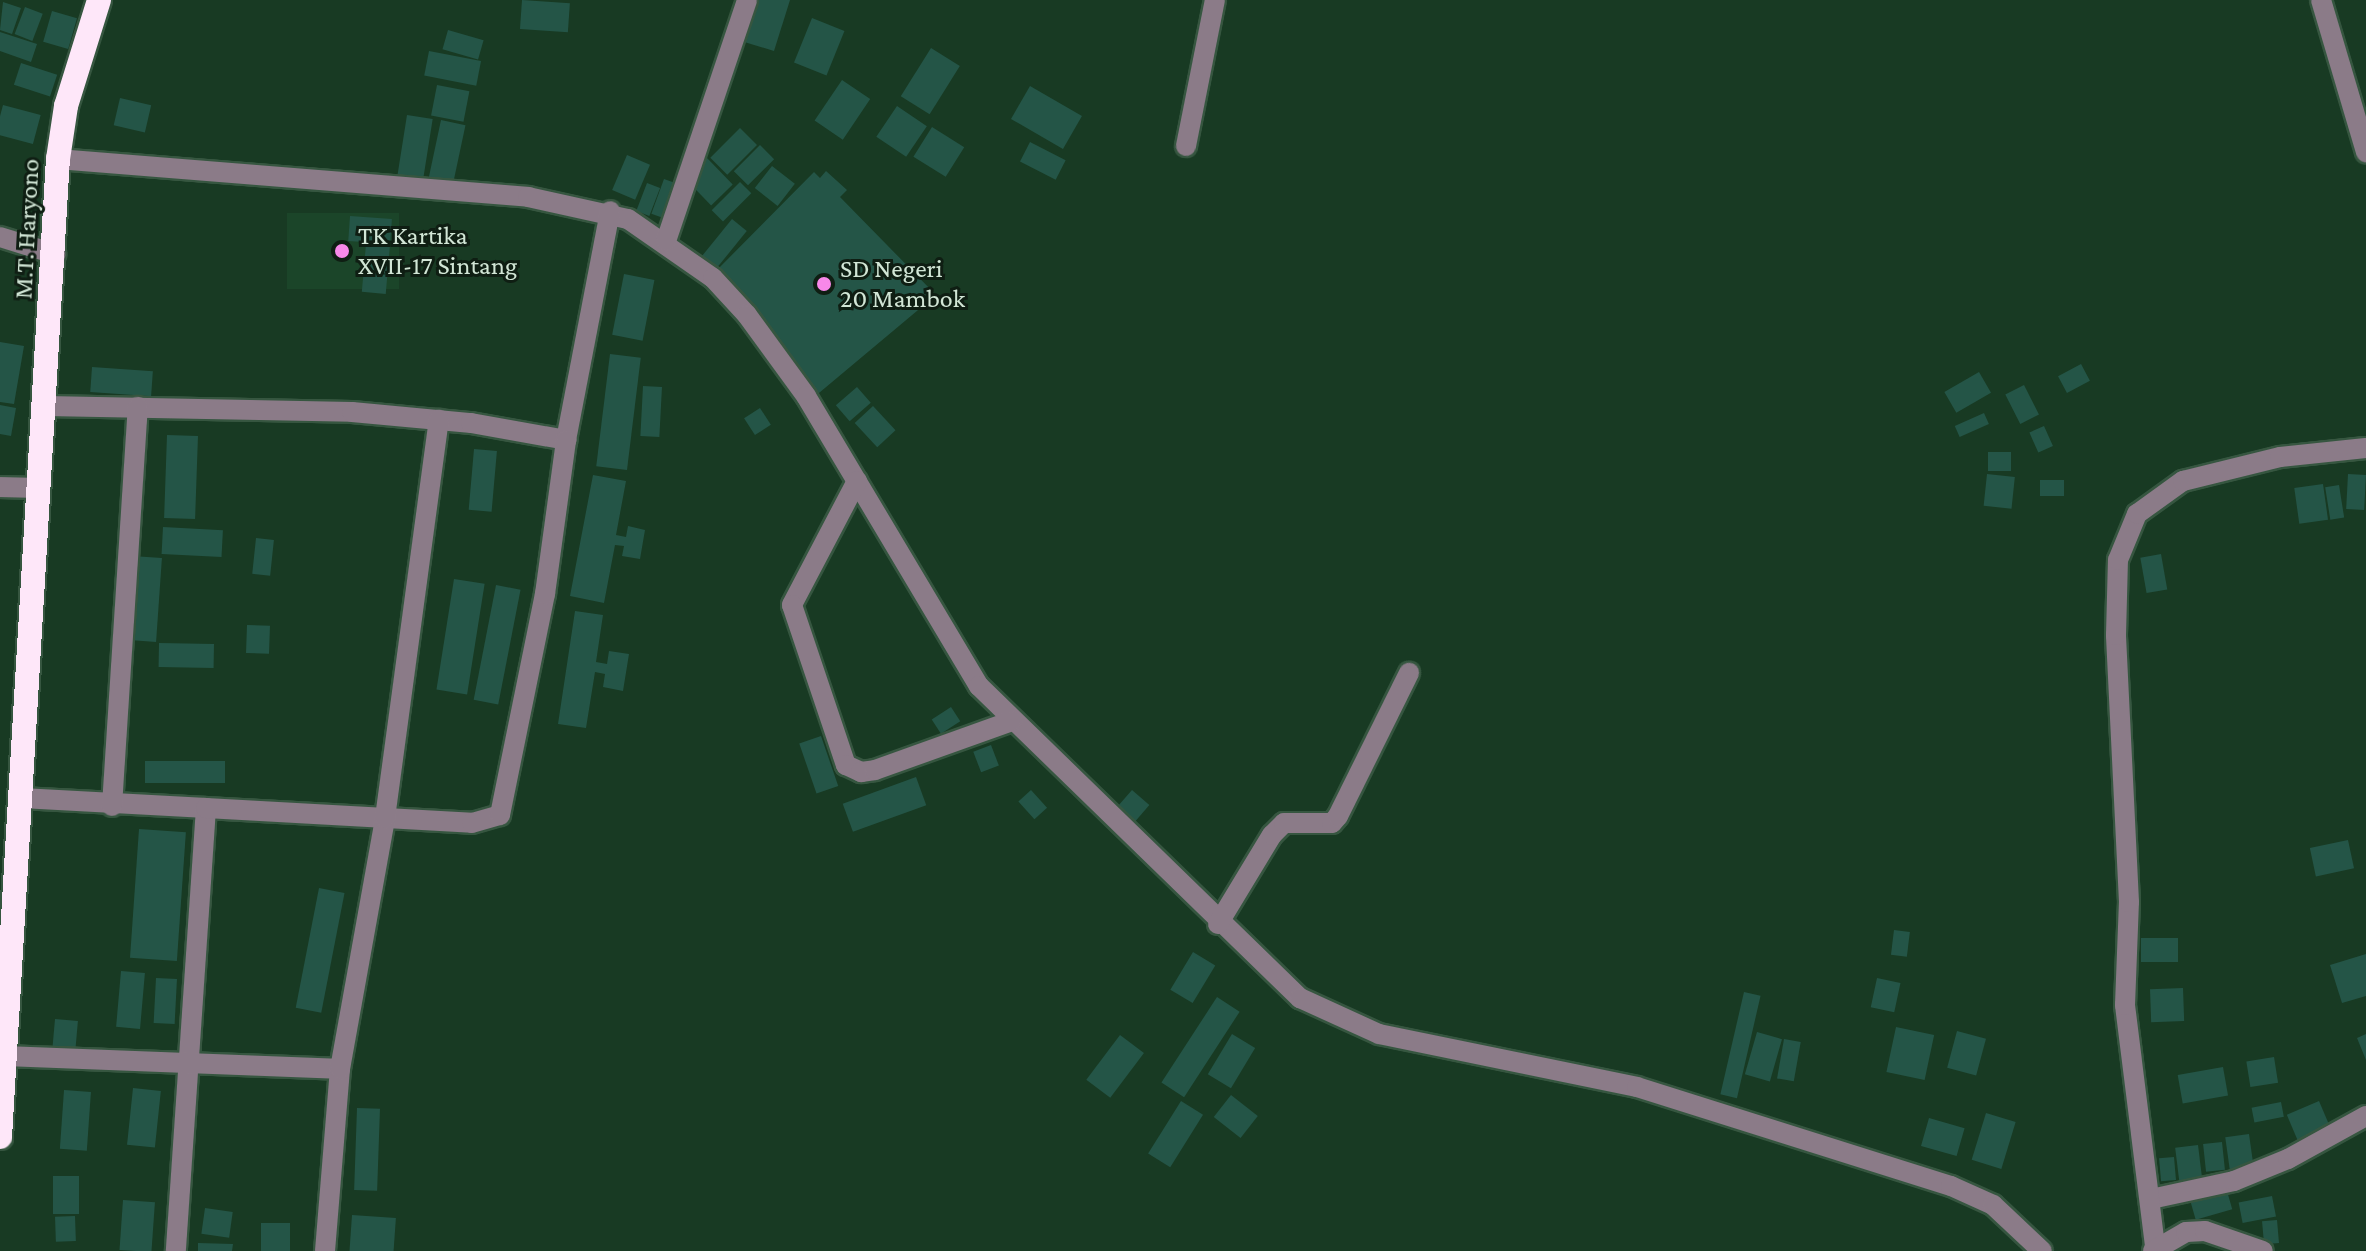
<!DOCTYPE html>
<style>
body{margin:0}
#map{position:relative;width:2366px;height:1251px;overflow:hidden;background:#183a23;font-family:"Crimson Pro",serif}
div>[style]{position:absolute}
.built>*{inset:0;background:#1b4529;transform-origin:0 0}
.building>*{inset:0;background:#245547;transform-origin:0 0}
.roads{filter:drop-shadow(2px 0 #365640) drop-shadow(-2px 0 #365640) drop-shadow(0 2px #365640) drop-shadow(0 -2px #365640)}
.minor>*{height:20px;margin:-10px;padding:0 10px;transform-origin:10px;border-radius:10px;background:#8b7b88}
.highway>*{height:24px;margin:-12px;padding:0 12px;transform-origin:12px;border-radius:12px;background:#fee7f9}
.dots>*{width:22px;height:22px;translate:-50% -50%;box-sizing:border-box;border:4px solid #0f1e13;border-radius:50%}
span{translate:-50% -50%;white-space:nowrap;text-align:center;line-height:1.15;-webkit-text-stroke:6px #0f1e13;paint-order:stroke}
.street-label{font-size:26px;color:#d2e6d6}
.poi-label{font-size:26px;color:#d2e6d6}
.left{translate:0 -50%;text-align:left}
</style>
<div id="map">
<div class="built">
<div style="left:287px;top:213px;width:112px;height:76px"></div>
</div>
<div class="building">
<div style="left:522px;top:0;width:48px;height:29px;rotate:4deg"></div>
<div style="clip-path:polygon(755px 0,790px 0,774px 51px,741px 41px)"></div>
<div style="clip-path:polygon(3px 2px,21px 8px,12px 34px,0 30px)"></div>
<div style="left:25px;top:7px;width:19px;height:29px;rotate:21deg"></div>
<div style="left:52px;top:11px;width:26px;height:32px;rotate:16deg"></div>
<div style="left:812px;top:18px;width:35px;height:48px;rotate:22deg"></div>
<div style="left:448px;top:30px;width:37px;height:20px;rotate:16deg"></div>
<div style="clip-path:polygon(0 32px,37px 44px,31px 62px,0 51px)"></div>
<div style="left:931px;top:48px;width:34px;height:57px;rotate:32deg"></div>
<div style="left:429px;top:51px;width:53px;height:25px;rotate:11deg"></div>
<div style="left:21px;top:63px;width:38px;height:23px;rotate:18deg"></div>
<div style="left:842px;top:80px;width:34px;height:49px;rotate:34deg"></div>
<div style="left:437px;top:85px;width:33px;height:31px;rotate:11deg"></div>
<div style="left:1030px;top:86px;width:60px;height:38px;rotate:30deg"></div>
<div style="left:120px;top:98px;width:32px;height:28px;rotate:13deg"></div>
<div style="left:3px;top:105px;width:39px;height:30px;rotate:15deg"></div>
<div style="left:897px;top:106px;width:36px;height:37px;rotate:34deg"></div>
<div style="left:407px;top:115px;width:26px;height:64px;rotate:9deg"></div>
<div style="left:441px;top:120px;width:25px;height:60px;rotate:12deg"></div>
<div style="left:932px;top:127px;width:38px;height:35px;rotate:32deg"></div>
<div style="left:740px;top:128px;width:24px;height:42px;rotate:45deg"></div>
<div style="left:1030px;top:142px;width:40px;height:22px;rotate:27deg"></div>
<div style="left:760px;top:145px;width:20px;height:37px;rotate:45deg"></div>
<div style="left:627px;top:155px;width:25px;height:38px;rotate:23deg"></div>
<div style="left:707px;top:158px;width:37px;height:30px;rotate:46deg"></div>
<div style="left:772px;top:166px;width:29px;height:28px;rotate:38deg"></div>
<div style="clip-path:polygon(826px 171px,847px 190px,840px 197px,936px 295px,813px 398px,714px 273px,814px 172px,820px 178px)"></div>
<div style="left:664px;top:179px;width:12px;height:37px;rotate:20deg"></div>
<div style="left:740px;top:182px;width:16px;height:40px;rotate:45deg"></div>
<div style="left:647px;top:183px;width:14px;height:30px;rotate:21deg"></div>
<div style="left:350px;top:216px;width:42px;height:25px;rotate:4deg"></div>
<div style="left:732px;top:219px;width:19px;height:49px;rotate:39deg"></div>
<div style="left:366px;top:244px;width:24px;height:48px;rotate:5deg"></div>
<div style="left:624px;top:274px;width:31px;height:62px;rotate:11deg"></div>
<div style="clip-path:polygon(0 342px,24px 346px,14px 404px,0 402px)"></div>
<div style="left:610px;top:354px;width:31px;height:113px;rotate:7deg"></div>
<div style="left:2081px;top:364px;width:19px;height:26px;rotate:62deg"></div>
<div style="left:92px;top:367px;width:61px;height:25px;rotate:4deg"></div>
<div style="left:1979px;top:372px;width:24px;height:40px;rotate:60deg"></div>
<div style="left:2024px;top:385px;width:33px;height:21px;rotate:63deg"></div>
<div style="left:643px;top:386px;width:19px;height:50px;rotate:3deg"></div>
<div style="left:857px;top:387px;width:21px;height:28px;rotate:49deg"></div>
<div style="clip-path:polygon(0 405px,16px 408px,11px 436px,0 434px)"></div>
<div style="left:873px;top:406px;width:33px;height:25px;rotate:47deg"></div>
<div style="left:760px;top:408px;width:20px;height:19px;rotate:57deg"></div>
<div style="left:1984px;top:413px;width:12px;height:32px;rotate:66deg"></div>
<div style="left:2044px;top:426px;width:22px;height:16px;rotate:66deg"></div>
<div style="left:167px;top:435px;width:31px;height:83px;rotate:2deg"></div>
<div style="left:474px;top:449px;width:23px;height:61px;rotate:5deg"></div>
<div style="left:1988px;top:452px;width:23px;height:19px"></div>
<div style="left:1987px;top:474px;width:28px;height:32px;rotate:6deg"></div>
<div style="left:2348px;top:474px;width:18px;height:35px;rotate:3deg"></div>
<div style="clip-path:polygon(593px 475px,626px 481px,616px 535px,626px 537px,628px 526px,645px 530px,640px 559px,622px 556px,624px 546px,615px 545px,604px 603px,570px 596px)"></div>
<div style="left:2040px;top:480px;width:24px;height:16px"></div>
<div style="left:2323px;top:484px;width:36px;height:29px;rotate:82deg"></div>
<div style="left:2339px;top:485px;width:33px;height:14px;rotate:81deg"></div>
<div style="left:163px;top:527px;width:60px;height:27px;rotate:3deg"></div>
<div style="left:256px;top:538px;width:18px;height:36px;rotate:6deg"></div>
<div style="left:2161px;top:554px;width:36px;height:21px;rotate:80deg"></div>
<div style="left:132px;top:556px;width:30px;height:84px;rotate:4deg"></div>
<div style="left:454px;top:579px;width:31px;height:112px;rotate:9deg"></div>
<div style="left:496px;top:585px;width:25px;height:117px;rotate:11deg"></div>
<div style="clip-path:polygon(575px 611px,603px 615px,596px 662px,607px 664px,609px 651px,629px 654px,623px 691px,603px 687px,605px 674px,595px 672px,586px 728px,558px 724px)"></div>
<div style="left:247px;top:625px;width:23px;height:28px;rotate:2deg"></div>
<div style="left:159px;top:643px;width:55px;height:24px;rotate:1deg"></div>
<div style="left:951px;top:707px;width:17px;height:23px;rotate:57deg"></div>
<div style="left:821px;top:736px;width:53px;height:23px;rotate:71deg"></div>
<div style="left:991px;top:745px;width:22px;height:19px;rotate:69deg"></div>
<div style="left:145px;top:761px;width:80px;height:22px"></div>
<div style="left:916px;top:777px;width:30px;height:78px;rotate:70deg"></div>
<div style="left:1031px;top:790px;width:24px;height:17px;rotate:48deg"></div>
<div style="left:1132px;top:790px;width:23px;height:22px;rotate:41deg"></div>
<div style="left:139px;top:829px;width:47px;height:129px;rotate:4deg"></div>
<div style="left:2348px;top:840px;width:29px;height:39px;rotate:78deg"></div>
<div style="left:319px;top:888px;width:26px;height:122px;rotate:11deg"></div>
<div style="left:1894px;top:930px;width:16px;height:25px;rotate:7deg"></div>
<div style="left:2141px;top:938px;width:37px;height:24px"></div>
<div style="left:1193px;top:952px;width:26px;height:44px;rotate:31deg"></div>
<div style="clip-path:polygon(2366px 954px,2366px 996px,2342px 1003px,2330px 965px)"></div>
<div style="left:121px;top:971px;width:24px;height:56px;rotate:5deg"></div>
<div style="left:156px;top:978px;width:21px;height:45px;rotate:3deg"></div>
<div style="left:1877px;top:978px;width:24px;height:30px;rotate:12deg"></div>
<div style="left:2183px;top:988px;width:33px;height:33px;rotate:88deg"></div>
<div style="left:1744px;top:992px;width:17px;height:105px;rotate:13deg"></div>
<div style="left:1217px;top:997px;width:27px;height:102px;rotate:33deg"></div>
<div style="left:55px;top:1019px;width:23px;height:34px;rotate:5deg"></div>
<div style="left:1896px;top:1027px;width:39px;height:46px;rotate:12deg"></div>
<div style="left:1957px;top:1031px;width:30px;height:38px;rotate:15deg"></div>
<div style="left:1757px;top:1032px;width:26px;height:44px;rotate:16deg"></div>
<div style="left:1232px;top:1034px;width:27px;height:47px;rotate:31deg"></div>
<div style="clip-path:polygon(2366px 1034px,2366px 1060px,2357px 1038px)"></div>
<div style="left:1120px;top:1035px;width:30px;height:56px;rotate:37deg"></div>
<div style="left:1784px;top:1039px;width:17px;height:40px;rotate:10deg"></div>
<div style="left:2274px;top:1057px;width:26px;height:28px;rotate:81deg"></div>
<div style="left:2223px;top:1067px;width:29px;height:46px;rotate:80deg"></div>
<div style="left:133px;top:1088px;width:28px;height:57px;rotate:6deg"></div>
<div style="left:64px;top:1090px;width:27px;height:59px;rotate:4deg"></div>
<div style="left:1231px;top:1095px;width:34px;height:28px;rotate:38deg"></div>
<div style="left:1181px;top:1101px;width:26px;height:62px;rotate:32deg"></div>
<div style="left:2319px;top:1101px;width:28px;height:35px;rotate:67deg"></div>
<div style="left:2281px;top:1102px;width:15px;height:30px;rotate:79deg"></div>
<div style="left:357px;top:1108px;width:23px;height:82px;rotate:2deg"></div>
<div style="left:1986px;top:1113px;width:31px;height:49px;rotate:17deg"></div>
<div style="left:1929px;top:1118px;width:37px;height:29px;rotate:16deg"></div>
<div style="left:2249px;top:1134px;width:34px;height:24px;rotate:82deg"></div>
<div style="left:2222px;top:1142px;width:28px;height:19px;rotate:84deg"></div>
<div style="left:2198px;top:1145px;width:34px;height:23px;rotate:83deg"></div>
<div style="left:2174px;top:1157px;width:23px;height:15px;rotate:85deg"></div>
<div style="left:53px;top:1176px;width:26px;height:38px"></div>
<div style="left:2227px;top:1191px;width:19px;height:38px;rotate:74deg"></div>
<div style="left:2272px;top:1196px;width:21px;height:34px;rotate:79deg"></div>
<div style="left:123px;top:1200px;width:32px;height:50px;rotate:4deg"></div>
<div style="left:205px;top:1208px;width:28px;height:26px;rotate:8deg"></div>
<div style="left:352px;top:1215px;width:44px;height:36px;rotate:4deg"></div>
<div style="left:75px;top:1216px;width:25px;height:20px;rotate:88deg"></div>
<div style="left:2277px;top:1220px;width:23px;height:15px;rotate:85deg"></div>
<div style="left:261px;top:1223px;width:29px;height:28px"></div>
<div style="clip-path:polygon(198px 1243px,233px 1244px,232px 1251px,198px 1251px)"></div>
</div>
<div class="roads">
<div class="minor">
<div style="left:2321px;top:0;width:159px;rotate:73.5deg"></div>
<div style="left:1186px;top:146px;width:149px;rotate:-78.8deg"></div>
<div style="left:58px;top:159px;width:472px;rotate:4.6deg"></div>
<div style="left:528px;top:197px;width:102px;rotate:12.4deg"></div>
<div style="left:628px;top:219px;width:103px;rotate:34.8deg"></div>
<div style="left:713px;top:278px;width:50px;rotate:47.4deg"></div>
<div style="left:747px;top:315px;width:100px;rotate:53.9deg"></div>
<div style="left:806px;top:396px;width:338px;rotate:59.2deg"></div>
<div style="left:979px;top:686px;width:448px;rotate:44.2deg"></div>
<div style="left:1300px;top:998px;width:87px;rotate:24.5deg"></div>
<div style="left:1379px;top:1034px;width:263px;rotate:11.6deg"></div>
<div style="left:1637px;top:1087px;width:329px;rotate:17.5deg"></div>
<div style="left:1951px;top:1186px;width:46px;rotate:24.3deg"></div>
<div style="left:1993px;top:1205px;width:67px;rotate:43.2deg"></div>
<div style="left:0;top:237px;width:58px;rotate:17.2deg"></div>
<div style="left:666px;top:241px;width:254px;rotate:-71.4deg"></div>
<div style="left:46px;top:406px;width:306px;rotate:1.1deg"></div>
<div style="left:352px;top:412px;width:120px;rotate:5.3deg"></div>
<div style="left:471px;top:423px;width:97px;rotate:10.1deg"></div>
<div style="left:566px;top:440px;width:233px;rotate:-79.1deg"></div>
<div style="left:857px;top:481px;width:140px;rotate:117.7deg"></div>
<div style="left:792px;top:605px;width:169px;rotate:71.4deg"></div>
<div style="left:846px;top:765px;width:17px;rotate:25deg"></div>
<div style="left:861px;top:772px;width:14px;rotate:-8deg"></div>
<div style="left:875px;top:770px;width:145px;rotate:-19.7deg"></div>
<div style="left:0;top:487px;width:40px;rotate:1.4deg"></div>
<div style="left:22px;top:798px;width:184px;rotate:3.1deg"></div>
<div style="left:206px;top:808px;width:444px;rotate:93.9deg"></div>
<div style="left:112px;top:806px;width:400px;rotate:-86.3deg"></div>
<div style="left:206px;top:808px;width:266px;rotate:3.2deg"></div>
<div style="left:472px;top:823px;width:29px;rotate:-16deg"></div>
<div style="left:500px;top:815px;width:226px;rotate:-78.5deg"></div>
<div style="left:545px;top:594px;width:155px;rotate:-82.2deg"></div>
<div style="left:1218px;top:924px;width:104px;rotate:-58.8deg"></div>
<div style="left:1272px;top:835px;width:17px;rotate:-45deg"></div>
<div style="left:1284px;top:823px;width:48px"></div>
<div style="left:1332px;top:823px;width:9px;rotate:-49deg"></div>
<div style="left:1338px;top:816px;width:160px;rotate:-63.6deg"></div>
<div style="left:4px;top:1056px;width:336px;rotate:2.2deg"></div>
<div style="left:2151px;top:1199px;width:85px;rotate:-12.2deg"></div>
<div style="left:2234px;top:1181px;width:58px;rotate:-22.2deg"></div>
<div style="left:2288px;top:1159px;width:89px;rotate:-28.9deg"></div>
<div style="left:2155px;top:1246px;width:243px;rotate:-97.1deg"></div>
<div style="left:2125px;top:1005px;width:103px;rotate:-87.8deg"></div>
<div style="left:2129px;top:902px;width:267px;rotate:-92.8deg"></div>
<div style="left:2116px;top:635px;width:75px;rotate:-88.5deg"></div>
<div style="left:2118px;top:560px;width:50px;rotate:-67.6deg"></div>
<div style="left:2137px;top:514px;width:57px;rotate:-35.7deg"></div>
<div style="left:2183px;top:481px;width:100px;rotate:-13.9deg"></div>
<div style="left:2280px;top:457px;width:86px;rotate:-6deg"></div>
<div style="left:325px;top:1251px;width:183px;rotate:-85.3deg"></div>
<div style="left:340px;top:1069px;width:255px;rotate:-79.8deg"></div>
<div style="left:385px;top:818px;width:402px;rotate:-82.3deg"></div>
<div style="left:2153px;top:1251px;width:38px;rotate:-30deg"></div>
<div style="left:2186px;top:1232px;width:19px;rotate:-3deg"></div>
<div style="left:2205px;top:1231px;width:61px;rotate:19deg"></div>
</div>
<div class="highway">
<div style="left:0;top:1137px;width:980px;rotate:-86.61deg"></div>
<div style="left:58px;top:159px;width:54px;rotate:-81.4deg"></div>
<div style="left:66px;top:106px;width:111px;rotate:-72.7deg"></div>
</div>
</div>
<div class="dots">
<div style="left:342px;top:251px;background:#f888e9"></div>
<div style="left:824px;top:284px;background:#f888e9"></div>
</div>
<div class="street-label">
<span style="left:27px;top:229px;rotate:-87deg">M.T. Haryono</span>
</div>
<div class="poi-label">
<span class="left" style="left:358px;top:251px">TK Kartika<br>XVII-17 Sintang</span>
<span class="left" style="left:840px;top:284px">SD Negeri<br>20 Mambok</span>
</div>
</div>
